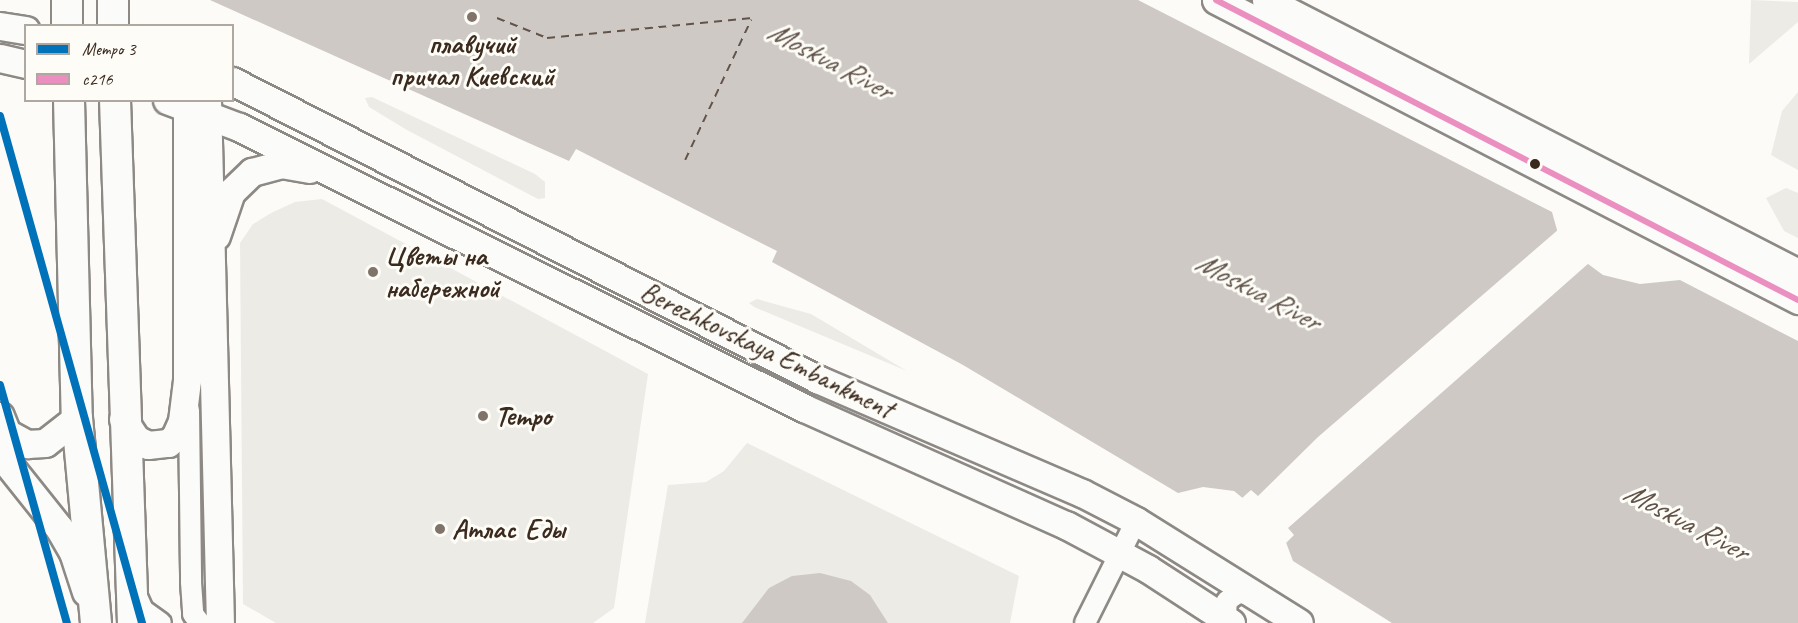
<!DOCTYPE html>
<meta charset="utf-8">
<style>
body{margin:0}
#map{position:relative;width:1798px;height:623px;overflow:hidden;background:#fcfbf8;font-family:Caveat,sans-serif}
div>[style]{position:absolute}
.green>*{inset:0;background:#edebe6}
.water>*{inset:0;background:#cec9c4}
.pier>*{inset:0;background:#fcfbf8}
.ferry>*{height:1.5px;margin-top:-0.75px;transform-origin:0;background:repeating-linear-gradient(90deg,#615349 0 8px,transparent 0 14px)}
.roads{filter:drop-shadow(2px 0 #8d8985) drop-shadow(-2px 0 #8d8985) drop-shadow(0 2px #8d8985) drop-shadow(0 -2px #8d8985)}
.minor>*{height:20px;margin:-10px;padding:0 10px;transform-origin:10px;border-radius:10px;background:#fbfbf9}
.secondary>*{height:27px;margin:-13.5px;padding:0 13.5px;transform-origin:13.5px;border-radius:13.5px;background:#fbfbf9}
.primary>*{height:30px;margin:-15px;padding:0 15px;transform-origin:15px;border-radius:15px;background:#fbfbf9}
.bus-1>*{height:6px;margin:-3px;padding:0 3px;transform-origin:3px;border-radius:3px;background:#eb8fc0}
.metro-1>*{height:8px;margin:-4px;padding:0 4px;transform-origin:4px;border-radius:4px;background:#0072ba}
.dots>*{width:16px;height:16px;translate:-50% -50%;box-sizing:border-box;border:3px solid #fdfcf7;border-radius:50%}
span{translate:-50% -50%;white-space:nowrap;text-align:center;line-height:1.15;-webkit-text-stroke:6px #fdfcf7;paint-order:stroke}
.poi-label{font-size:28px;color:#3b2a1e;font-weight:700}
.left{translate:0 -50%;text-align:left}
.street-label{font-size:28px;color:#3b2a1e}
.water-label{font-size:30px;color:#615349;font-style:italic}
.legend{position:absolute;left:24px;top:24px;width:210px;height:78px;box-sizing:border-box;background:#fdfcf7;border:2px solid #afa8a0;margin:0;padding:8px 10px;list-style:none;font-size:18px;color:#3b2a1e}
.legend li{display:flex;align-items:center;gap:12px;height:30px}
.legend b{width:30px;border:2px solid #afa8a0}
</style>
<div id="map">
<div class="green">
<div style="clip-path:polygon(1751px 0,1798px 2px,1798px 22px,1749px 64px)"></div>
<div style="clip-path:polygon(1798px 92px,1798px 170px,1771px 155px,1782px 111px)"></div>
<div style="clip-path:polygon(372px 97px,535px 174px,545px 182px,545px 198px,538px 199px,407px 130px,369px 107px,365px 98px)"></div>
<div style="clip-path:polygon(1786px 188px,1798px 193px,1798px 238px,1784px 231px,1766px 198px)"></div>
<div style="clip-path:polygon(322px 199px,648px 374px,614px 608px,593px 623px,276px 623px,243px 604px,240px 243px,253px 224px,271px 213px,295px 202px)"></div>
<div style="clip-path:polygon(757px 299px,811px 314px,907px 371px,754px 307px,749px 303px)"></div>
<div style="clip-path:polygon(747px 443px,1019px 576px,1010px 623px,645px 623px,668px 485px,706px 482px,724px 471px)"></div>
</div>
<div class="water">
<div style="clip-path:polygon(210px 0,1138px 0,1552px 212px,1559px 237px,1569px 250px,1603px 275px,1640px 284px,1680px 280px,1798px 341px,1798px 623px,1392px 623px,1293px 561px,1281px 529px,1234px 491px,1203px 487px,1178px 493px,963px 365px,772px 262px,777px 251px,576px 149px,569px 161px)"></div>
<div style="clip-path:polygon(820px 573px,851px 581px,870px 595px,888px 623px,742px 623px,769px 588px,792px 576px)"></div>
</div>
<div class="pier">
<div style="clip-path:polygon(1559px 229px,1571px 248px,1589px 263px,1288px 528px,1294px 535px,1285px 544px,1278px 530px,1241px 499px,1251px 490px,1258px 496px,1318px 437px)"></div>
</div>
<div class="ferry">
<div style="left:497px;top:18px;width:54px;rotate:21.8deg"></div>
<div style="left:547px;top:38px;width:206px;rotate:-5.6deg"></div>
<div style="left:685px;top:160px;width:155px;rotate:-64.8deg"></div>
</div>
<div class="roads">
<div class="minor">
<div style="left:189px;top:410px;width:172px;rotate:89.3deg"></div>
<div style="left:191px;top:582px;width:32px;rotate:86deg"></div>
<div style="left:193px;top:614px;width:11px;rotate:52deg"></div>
<div style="left:135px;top:592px;width:20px;rotate:66deg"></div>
<div style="left:143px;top:610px;width:22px;rotate:36deg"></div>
<div style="left:1085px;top:623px;width:114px;rotate:-63.4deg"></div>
<div style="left:1232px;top:623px;width:11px;rotate:-124deg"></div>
<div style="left:1226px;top:614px;width:13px;rotate:-86deg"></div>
<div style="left:1227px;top:601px;width:14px;rotate:-36deg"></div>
<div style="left:1238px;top:593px;width:13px;rotate:4deg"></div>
</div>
<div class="secondary">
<div style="left:1216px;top:0;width:655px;rotate:27.27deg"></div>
<div style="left:1266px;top:0;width:598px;rotate:27.16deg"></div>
<div style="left:0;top:26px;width:26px;rotate:9deg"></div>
<div style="left:0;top:58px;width:27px;rotate:13deg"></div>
<div style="left:232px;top:81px;width:657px;rotate:26.99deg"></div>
<div style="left:817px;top:379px;width:288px;rotate:23.3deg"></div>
<div style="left:1082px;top:493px;width:61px;rotate:27.4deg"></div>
<div style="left:1136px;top:521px;width:192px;rotate:32deg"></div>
<div style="left:167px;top:100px;width:77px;rotate:20.6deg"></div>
<div style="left:239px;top:127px;width:631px;rotate:26.44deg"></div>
<div style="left:804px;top:408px;width:287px;rotate:24.1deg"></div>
<div style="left:1066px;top:525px;width:93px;rotate:28.2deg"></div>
<div style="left:1148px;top:569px;width:99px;rotate:33deg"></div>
<div style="left:207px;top:100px;width:523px;rotate:88.58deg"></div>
<div style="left:216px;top:236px;width:46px;rotate:-71.2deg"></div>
<div style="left:231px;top:192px;width:29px;rotate:-44deg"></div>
<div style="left:252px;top:172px;width:30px;rotate:-15deg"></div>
<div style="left:281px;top:164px;width:29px;rotate:10deg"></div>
<div style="left:0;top:416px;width:18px;rotate:68deg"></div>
<div style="left:7px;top:433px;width:23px;rotate:29deg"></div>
<div style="left:27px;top:444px;width:18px;rotate:-3deg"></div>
<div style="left:45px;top:443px;width:41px;rotate:-38deg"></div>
<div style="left:123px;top:419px;width:24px;rotate:57deg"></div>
<div style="left:136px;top:439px;width:13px;rotate:27deg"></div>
<div style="left:148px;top:445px;width:20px;rotate:-6deg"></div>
<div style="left:168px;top:443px;width:9px;rotate:-41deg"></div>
<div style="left:175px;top:437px;width:17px;rotate:-66deg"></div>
<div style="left:182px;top:421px;width:41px;rotate:-83deg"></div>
<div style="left:187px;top:380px;width:280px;rotate:-90deg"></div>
<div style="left:0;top:454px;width:95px;rotate:51.4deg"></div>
<div style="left:59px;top:528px;width:28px;rotate:60deg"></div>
<div style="left:73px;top:552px;width:42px;rotate:72deg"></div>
</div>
<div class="primary">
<div style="left:67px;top:0;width:26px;rotate:90deg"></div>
<div style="left:113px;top:0;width:26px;rotate:90deg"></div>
<div style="left:69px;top:100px;width:318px;rotate:88.6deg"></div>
<div style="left:77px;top:418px;width:206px;rotate:84.7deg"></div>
<div style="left:115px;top:100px;width:523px;rotate:88.03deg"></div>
</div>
</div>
<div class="bus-1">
<div style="left:1216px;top:0;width:655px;rotate:27.27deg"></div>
</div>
<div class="metro-1">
<div style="left:0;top:116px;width:527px;rotate:74.35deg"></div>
<div style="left:0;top:385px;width:247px;rotate:74.3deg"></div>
</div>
<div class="dots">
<div style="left:472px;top:17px;background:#7f736a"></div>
<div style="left:1535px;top:164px;background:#3b2a1e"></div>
<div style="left:373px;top:272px;background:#7f736a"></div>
<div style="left:483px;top:416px;background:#7f736a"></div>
<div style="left:440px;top:529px;background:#7f736a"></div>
</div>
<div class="poi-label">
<span style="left:472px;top:60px">плавучий<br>причал Киевский</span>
<span class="left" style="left:385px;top:272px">Цветы на<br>набережной</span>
<span class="left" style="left:495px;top:416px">Tempo</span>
<span class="left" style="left:452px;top:529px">Атлас Еды</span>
</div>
<div class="street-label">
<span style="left:767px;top:350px;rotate:26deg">Berezhkovskaya Embankment</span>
</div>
<div class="water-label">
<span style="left:830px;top:60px;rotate:28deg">Moskva River</span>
<span style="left:1258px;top:291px;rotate:28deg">Moskva River</span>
<span style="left:1686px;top:521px;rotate:28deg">Moskva River</span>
</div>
<ul class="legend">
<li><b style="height:8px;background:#0072ba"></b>Метро 3</li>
<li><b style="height:8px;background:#eb8fc0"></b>с216</li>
</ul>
</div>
